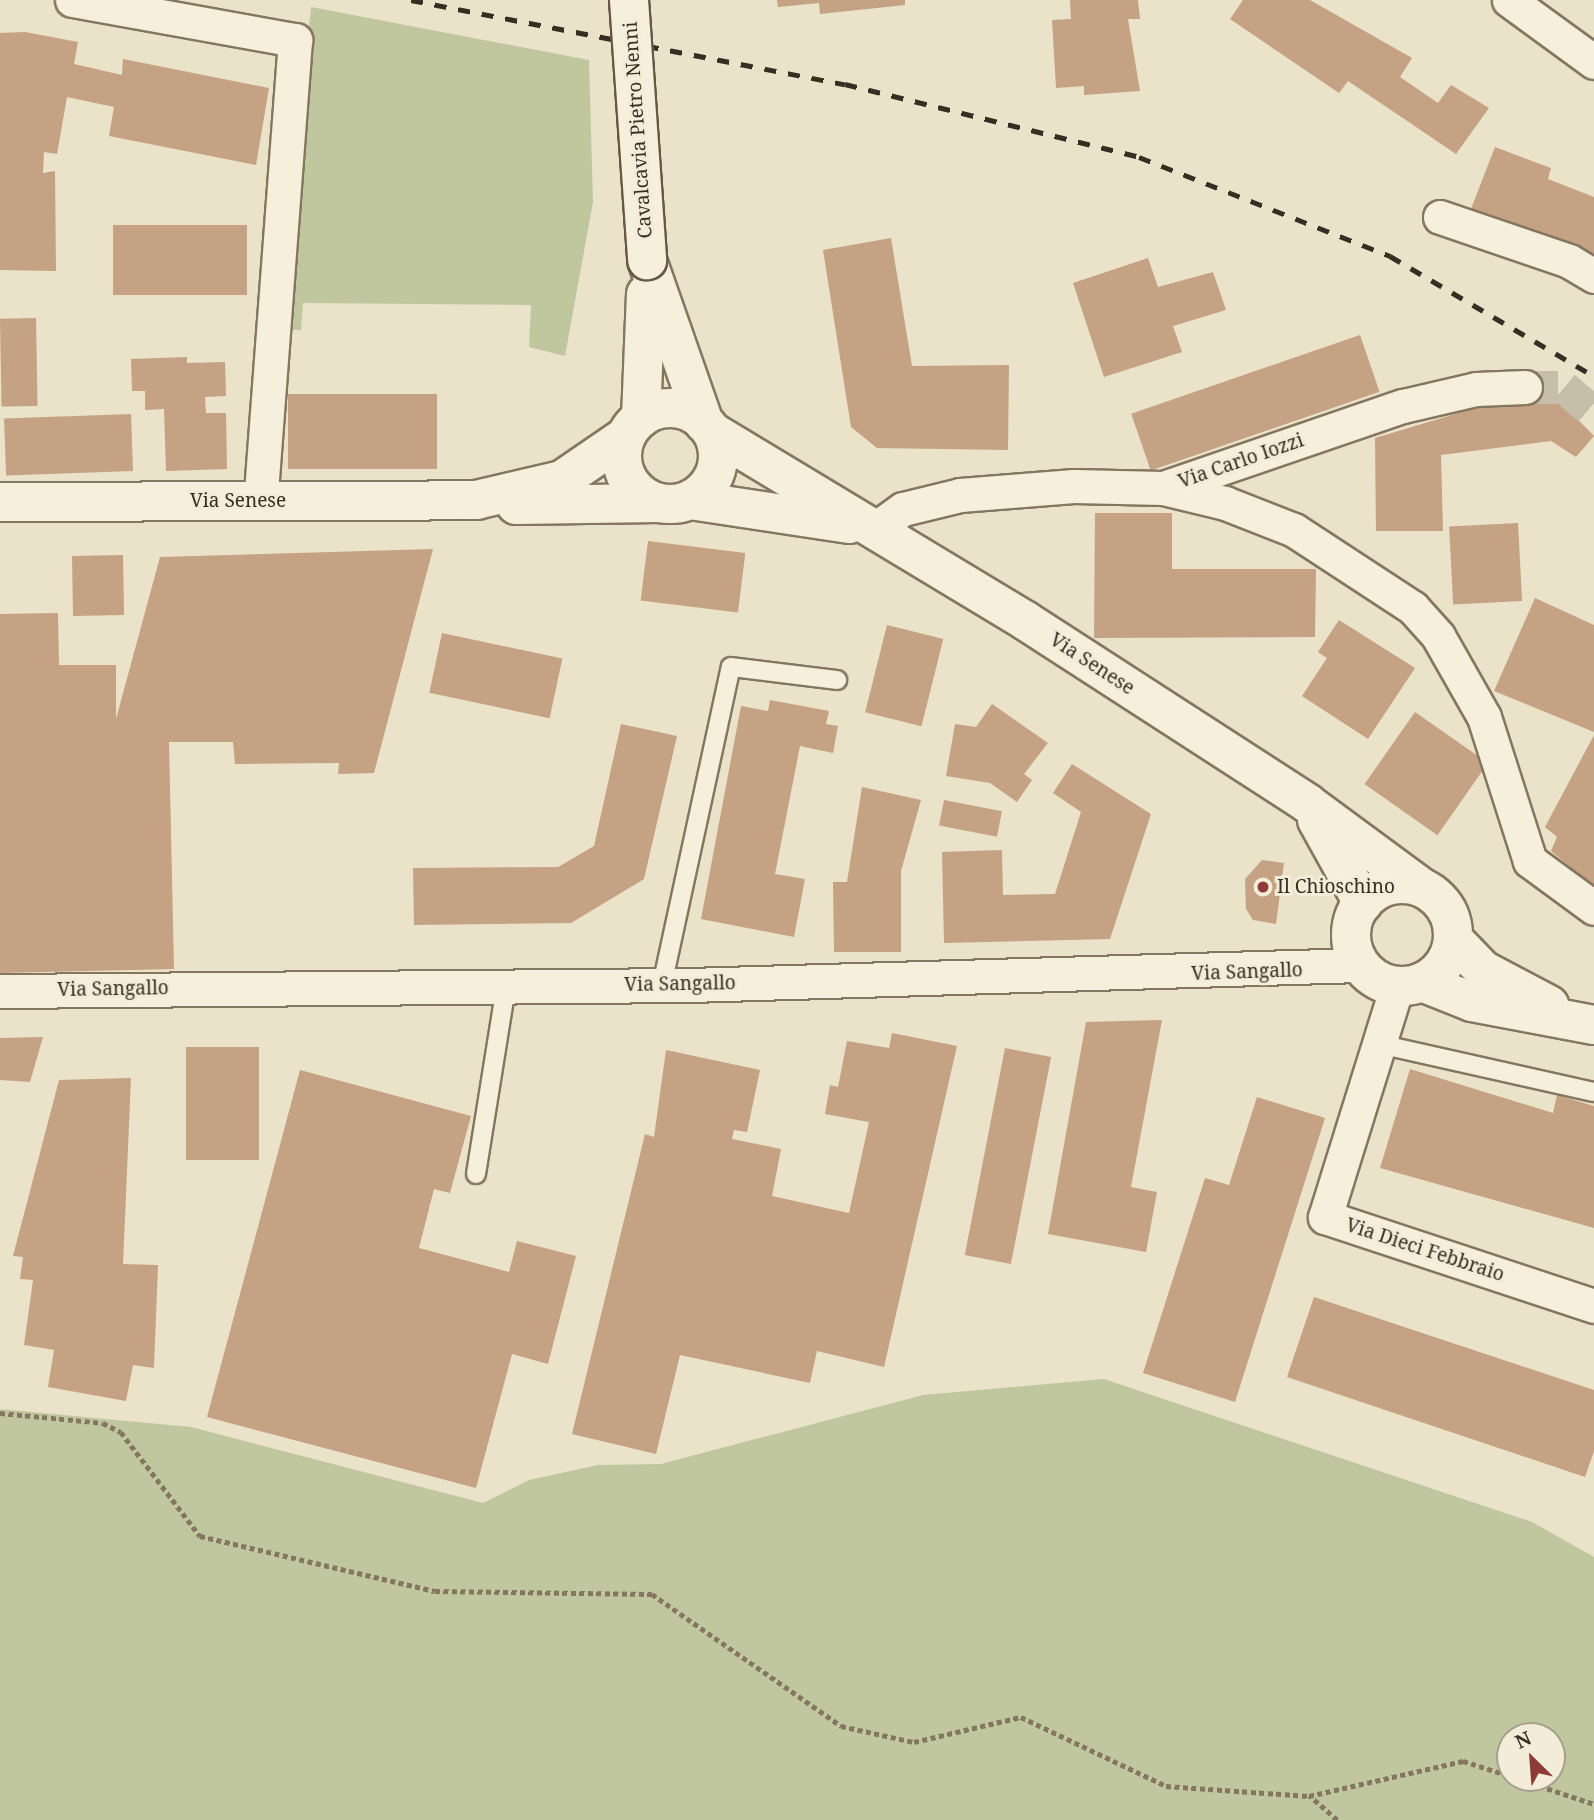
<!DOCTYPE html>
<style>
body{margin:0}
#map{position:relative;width:1594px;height:1820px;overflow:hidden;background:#eae2c9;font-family:"Noto Serif",serif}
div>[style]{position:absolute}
.green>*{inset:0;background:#c0c79e}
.building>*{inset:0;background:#c4a283;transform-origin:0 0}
.street-tunnel>*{height:33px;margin-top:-16.5px;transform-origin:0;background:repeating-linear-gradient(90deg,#c6bea8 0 33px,transparent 0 50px)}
.path>*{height:4.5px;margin-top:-2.25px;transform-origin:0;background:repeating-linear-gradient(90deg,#857660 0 5px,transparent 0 8.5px)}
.roads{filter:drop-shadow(2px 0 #857660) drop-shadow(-2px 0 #857660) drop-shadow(0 2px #857660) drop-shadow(0 -2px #857660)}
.lane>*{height:18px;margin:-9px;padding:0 9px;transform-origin:9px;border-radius:9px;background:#f6efdc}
.street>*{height:33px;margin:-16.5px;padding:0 16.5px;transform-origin:16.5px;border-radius:16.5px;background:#f6efdc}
.secondary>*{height:38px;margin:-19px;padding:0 19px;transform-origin:19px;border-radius:19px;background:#f6efdc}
.secondary>.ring{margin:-19px;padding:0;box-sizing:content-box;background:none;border:38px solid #f6efdc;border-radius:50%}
.rail>*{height:5px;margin-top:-2.5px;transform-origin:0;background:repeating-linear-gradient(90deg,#372d22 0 12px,transparent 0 24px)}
.bridges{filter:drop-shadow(2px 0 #675743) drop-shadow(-2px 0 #675743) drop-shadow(0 2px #675743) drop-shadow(0 -2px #675743)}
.secondary-bridge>*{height:38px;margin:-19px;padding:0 19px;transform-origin:19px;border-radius:19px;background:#f6efdc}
.dots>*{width:19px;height:19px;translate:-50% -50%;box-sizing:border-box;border:4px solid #f2ecd8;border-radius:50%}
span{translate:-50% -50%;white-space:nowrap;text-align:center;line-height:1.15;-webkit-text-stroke:6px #f2ecd8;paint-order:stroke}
.street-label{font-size:19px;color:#372d22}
.poi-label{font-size:19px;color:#372d22}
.left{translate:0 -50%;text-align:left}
.north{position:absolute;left:1496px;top:1722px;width:70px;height:70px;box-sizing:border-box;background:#f2ecd8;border:2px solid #a7a08f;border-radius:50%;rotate:335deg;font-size:19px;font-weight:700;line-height:28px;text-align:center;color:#372d22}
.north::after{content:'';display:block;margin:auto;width:24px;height:32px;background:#8e3a36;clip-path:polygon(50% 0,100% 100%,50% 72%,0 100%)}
</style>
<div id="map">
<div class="green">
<div style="clip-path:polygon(311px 7px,589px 60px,593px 202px,565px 356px,529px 347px,531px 305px,303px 303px,301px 330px,280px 329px)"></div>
<div style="clip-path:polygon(evenodd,1104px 1379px,1532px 1522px,1594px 1557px,1594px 1820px,0 1820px,0 1409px,191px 1427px,483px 1503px,529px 1480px,598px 1465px,661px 1464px,923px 1395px,1104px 1379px,1510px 1736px,1552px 1736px,1552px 1778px,1510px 1778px,1510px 1736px)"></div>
</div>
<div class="building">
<div style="clip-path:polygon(777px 0,905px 0,905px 5px,820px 14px,819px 3px,778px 7px)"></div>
<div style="clip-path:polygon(1070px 0,1138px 0,1140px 19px,1128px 19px,1140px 91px,1084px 95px,1084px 86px,1056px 88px,1052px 20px,1071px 19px)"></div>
<div style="clip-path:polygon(1243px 0,1310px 0,1412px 58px,1400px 77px,1438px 103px,1451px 85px,1489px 108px,1456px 154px,1348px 81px,1339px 93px,1230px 19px)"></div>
<div style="clip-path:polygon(25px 32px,78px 42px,74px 64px,122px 75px,123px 59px,269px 88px,256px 165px,109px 136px,114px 107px,67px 97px,57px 154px,44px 152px,43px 173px,55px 171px,56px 271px,0 270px,0 33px)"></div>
<div style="clip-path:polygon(1495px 147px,1551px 168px,1548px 179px,1594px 197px,1594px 262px,1469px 214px)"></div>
<div style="left:113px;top:225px;width:134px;height:70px"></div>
<div style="clip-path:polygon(891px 238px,912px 366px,1009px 365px,1008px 450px,877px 448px,851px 427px,823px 250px)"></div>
<div style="clip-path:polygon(1148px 258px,1158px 287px,1213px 272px,1226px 310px,1173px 326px,1182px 352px,1104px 377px,1073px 283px)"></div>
<div style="left:36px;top:318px;width:88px;height:36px;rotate:89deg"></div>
<div style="left:1360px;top:335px;width:60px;height:242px;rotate:71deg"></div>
<div style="clip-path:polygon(187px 357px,187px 363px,225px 362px,226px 396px,205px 397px,206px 413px,226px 413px,227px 469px,166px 471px,164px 409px,145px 410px,145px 391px,132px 391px,131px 359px)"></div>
<div style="left:437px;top:394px;width:75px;height:149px;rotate:90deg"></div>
<div style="clip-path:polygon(1502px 400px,1559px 400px,1594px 436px,1576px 457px,1551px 441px,1441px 455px,1443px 531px,1376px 531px,1375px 438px)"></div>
<div style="left:131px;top:414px;width:57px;height:127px;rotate:88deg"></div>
<div style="clip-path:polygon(1095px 513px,1172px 513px,1172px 569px,1316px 569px,1315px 637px,1094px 638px)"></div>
<div style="left:1518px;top:523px;width:78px;height:69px;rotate:87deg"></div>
<div style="left:648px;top:541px;width:98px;height:60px;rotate:7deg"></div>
<div style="clip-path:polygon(433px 549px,374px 773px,338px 774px,339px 763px,235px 764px,233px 742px,169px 742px,174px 969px,0 973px,0 614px,58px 613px,59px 665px,116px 665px,116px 719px,160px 557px)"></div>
<div style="left:123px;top:555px;width:60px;height:51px;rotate:89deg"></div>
<div style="clip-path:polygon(1535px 598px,1594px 625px,1594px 732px,1494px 691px)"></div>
<div style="clip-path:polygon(1339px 620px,1415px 668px,1368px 739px,1302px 696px,1327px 658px,1318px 652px)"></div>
<div style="left:887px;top:625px;width:58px;height:90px;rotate:14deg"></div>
<div style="left:442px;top:633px;width:123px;height:61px;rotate:12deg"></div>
<div style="clip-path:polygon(770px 700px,829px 711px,826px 724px,838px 726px,833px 753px,800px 746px,775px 874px,805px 879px,794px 937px,701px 919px,741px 706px,768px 711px)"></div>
<div style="clip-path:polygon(992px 704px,1048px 743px,1024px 774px,1032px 780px,1017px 802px,990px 783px,946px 776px,955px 724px,976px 727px)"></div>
<div style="left:1415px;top:712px;width:89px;height:88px;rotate:35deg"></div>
<div style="clip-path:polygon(621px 724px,677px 736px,644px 879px,571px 923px,414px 925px,413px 868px,558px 867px,594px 846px)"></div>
<div style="clip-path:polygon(1594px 735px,1594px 887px,1551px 851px,1557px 837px,1545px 827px)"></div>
<div style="clip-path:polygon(1072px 764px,1151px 814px,1110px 939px,944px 943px,942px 852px,1002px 850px,1003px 895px,1055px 894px,1081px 812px,1053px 793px)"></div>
<div style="clip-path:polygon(862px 787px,921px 800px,901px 871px,901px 952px,834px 952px,833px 882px,847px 882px)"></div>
<div style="left:944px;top:800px;width:59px;height:26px;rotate:11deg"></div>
<div style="clip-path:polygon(1262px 860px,1284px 863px,1276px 924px,1253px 920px,1246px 909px,1245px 879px)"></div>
<div style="clip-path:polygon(1162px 1020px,1131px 1187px,1157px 1192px,1146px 1252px,1048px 1234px,1086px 1022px)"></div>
<div style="clip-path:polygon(892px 1033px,957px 1046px,884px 1367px,817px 1351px,810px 1383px,680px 1355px,656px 1454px,572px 1434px,645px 1134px,654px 1137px,666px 1050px,760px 1070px,747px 1132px,734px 1130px,732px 1139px,781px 1149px,772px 1196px,849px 1213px,869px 1122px,825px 1114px,830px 1085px,838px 1087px,847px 1041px,889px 1048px)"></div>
<div style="clip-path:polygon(43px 1037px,30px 1082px,0 1080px,0 1038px)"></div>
<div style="left:186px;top:1047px;width:73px;height:113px"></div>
<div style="left:1005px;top:1048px;width:47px;height:211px;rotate:11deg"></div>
<div style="clip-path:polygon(1410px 1069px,1553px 1113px,1557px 1095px,1594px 1106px,1594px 1228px,1380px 1168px)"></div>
<div style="clip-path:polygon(300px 1070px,471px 1116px,450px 1193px,434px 1189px,419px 1248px,509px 1272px,517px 1241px,576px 1256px,548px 1364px,512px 1354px,476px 1488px,207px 1417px)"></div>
<div style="clip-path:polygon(131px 1078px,123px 1264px,158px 1265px,154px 1368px,133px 1365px,126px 1401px,48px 1387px,54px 1350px,24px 1345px,33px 1280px,20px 1279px,23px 1257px,13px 1256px,59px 1080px)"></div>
<div style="clip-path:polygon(1257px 1097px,1325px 1118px,1235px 1402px,1143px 1373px,1205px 1178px,1229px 1185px)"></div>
<div style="clip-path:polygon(1314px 1297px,1594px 1390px,1594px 1451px,1585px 1477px,1287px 1377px)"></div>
</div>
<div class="street-tunnel">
<div style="left:1525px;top:387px;width:39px"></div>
<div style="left:1564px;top:387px;width:39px;rotate:40deg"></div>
</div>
<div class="path">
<div style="left:0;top:1413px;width:103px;rotate:5.5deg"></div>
<div style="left:103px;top:1423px;width:20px;rotate:27deg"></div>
<div style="left:121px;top:1432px;width:131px;rotate:52.8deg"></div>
<div style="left:200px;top:1536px;width:241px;rotate:13.2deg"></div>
<div style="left:435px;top:1591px;width:217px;rotate:0.8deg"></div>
<div style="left:652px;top:1594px;width:231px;rotate:34.9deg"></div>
<div style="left:841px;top:1726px;width:75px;rotate:12.4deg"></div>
<div style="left:914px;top:1742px;width:110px;rotate:-13.2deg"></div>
<div style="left:1021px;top:1717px;width:161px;rotate:25.4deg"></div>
<div style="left:1166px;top:1786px;width:143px;rotate:4deg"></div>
<div style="left:1515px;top:1778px;width:83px;rotate:18.2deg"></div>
<div style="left:1337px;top:1820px;width:37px;rotate:-139deg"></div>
<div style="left:1309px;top:1796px;width:158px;rotate:-12.8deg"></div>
<div style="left:1463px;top:1761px;width:49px;rotate:17.7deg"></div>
</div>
<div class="roads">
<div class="lane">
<div style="left:662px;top:985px;width:325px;rotate:-77.8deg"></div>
<div style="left:731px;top:667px;width:107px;rotate:7deg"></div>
<div style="left:1379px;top:1044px;width:220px;rotate:12.6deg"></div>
<div style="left:476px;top:1174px;width:190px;rotate:-80.9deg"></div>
</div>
<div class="street">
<div style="left:72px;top:0;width:227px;rotate:10.2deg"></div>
<div style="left:295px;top:40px;width:462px;rotate:94.3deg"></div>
<div style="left:1509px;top:0;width:105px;rotate:36.1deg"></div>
<div style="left:1440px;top:217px;width:136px;rotate:18.8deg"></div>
<div style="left:1569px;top:261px;width:29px;rotate:31deg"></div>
<div style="left:1163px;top:488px;width:64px;rotate:13.6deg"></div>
<div style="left:1225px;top:503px;width:74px;rotate:21.4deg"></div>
<div style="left:1294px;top:530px;width:142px;rotate:33.2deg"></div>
<div style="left:1413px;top:608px;width:38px;rotate:48deg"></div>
<div style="left:1438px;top:636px;width:93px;rotate:60.4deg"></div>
<div style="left:1484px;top:717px;width:151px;rotate:72.3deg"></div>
<div style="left:1530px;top:861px;width:79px;rotate:36.3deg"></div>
<div style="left:875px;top:529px;width:34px;rotate:-36deg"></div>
<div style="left:903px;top:509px;width:59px;rotate:-13.8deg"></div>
<div style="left:960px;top:495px;width:114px;rotate:-4.5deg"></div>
<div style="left:1074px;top:486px;width:89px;rotate:1.3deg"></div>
<div style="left:1163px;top:488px;width:254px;rotate:-18.9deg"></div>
<div style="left:1403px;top:406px;width:75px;rotate:-13.1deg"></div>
<div style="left:1476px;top:389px;width:49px;rotate:-2.3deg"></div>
<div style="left:1397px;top:986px;width:242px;rotate:107.3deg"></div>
<div style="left:1325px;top:1217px;width:283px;rotate:18.3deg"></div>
<div style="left:0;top:991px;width:690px;rotate:-0.5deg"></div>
<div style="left:690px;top:985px;width:670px;rotate:-1.71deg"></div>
</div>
<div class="secondary">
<div style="left:647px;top:260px;width:173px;rotate:70.7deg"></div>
<div class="ring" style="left:622px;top:408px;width:58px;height:58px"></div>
<div style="left:641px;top:418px;width:124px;rotate:-87.7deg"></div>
<div style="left:711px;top:431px;width:368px;rotate:31.1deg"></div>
<div style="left:1026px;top:621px;width:335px;rotate:32.9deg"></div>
<div style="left:1307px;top:803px;width:142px;rotate:36.4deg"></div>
<div style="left:690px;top:500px;width:161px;rotate:8.6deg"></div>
<div style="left:0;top:502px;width:476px;rotate:-0.2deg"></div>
<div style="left:476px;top:500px;width:88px;rotate:-13.1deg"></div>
<div style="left:562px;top:480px;width:78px;rotate:-34.5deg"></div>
<div style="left:516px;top:505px;width:143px;rotate:-0.8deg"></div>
<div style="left:1317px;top:820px;width:95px;rotate:61deg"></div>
<div class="ring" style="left:1351px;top:884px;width:64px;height:64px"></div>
<div style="left:1453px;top:939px;width:43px;rotate:45.9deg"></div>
<div style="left:1483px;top:970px;width:75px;rotate:27.9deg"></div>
<div style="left:1422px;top:982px;width:54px;rotate:21.8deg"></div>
<div style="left:1472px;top:1002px;width:124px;rotate:10.7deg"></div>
</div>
</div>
<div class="rail">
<div style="left:411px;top:0;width:442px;rotate:11deg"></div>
<div style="left:845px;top:84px;width:303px;rotate:13.9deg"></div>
<div style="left:1139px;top:157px;width:270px;rotate:21.5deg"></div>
<div style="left:1390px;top:256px;width:237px;rotate:30.5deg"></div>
</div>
<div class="bridges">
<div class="secondary-bridge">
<div style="left:629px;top:0;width:261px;rotate:86deg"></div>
</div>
</div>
<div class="dots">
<div style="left:1263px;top:887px;background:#8e3a36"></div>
</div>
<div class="street-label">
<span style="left:638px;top:130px;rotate:-94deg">Cavalcavia Pietro Nenni</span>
<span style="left:1241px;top:461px;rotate:-19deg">Via Carlo Iozzi</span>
<span style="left:238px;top:501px">Via Senese</span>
<span style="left:1092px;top:664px;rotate:33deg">Via Senese</span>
<span style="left:1247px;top:972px;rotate:-2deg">Via Sangallo</span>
<span style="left:680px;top:984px;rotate:-1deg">Via Sangallo</span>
<span style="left:113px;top:989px;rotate:-1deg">Via Sangallo</span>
<span style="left:1425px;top:1250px;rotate:18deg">Via Dieci Febbraio</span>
</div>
<div class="poi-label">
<span class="left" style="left:1277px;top:887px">Il Chioschino</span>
</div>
<div class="north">N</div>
</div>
